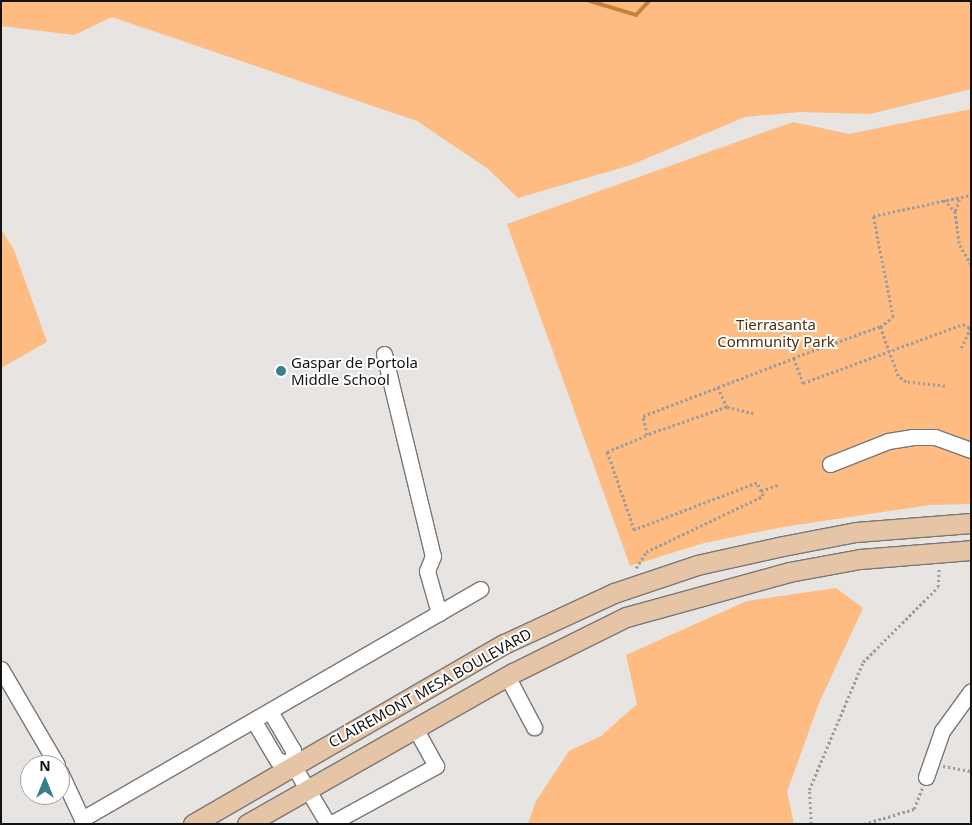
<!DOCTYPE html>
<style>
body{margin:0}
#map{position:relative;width:972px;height:825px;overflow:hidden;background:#e7e4e2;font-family:"Noto Sans",sans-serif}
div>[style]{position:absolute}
.green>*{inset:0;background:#febc82}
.stream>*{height:4px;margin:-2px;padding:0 2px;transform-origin:2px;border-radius:2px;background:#ca8036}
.path>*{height:2.5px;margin-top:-1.25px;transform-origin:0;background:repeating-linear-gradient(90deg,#9e9c9a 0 2.5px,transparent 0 5px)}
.roads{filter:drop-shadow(1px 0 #797775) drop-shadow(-1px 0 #797775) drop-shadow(0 1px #797775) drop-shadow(0 -1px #797775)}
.minor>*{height:15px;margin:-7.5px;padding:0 7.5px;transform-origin:7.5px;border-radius:7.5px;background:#fff}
.major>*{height:19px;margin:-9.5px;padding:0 9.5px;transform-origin:9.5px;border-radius:9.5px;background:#e6c4a6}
.dots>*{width:14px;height:14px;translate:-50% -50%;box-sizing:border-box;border:2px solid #fff;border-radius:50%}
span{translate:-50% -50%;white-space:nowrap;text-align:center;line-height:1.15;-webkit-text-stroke:4px #fff;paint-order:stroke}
.park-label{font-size:15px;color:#503112}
.poi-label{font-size:15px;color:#131212}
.left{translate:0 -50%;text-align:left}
.street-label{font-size:15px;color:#131212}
.frame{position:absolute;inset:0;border:2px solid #131212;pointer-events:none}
.north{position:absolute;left:20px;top:755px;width:50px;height:50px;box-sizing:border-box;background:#fff;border:1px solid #a1a0a0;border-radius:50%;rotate:0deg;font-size:14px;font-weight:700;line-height:20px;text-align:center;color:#131212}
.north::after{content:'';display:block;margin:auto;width:18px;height:22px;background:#397e8c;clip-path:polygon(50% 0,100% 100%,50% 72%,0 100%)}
</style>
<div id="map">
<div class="green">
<div style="clip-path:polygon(1px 1px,971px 1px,971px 89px,870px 114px,800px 112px,745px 117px,631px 165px,518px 198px,488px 169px,417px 121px,112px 17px,74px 35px,1px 26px)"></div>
<div style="clip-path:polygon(971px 109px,971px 504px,930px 505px,783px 527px,704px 543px,630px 566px,507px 224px,793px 122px,849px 134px)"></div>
<div style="clip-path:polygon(1px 229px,14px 250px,47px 342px,1px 368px)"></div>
<div style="clip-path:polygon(836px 588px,863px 608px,819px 703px,787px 792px,794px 824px,528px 824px,536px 801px,569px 751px,601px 736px,637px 704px,626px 655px,747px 601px)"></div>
</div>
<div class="stream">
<div style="left:590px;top:1px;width:48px;rotate:16.9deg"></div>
<div style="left:636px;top:15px;width:19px;rotate:-47deg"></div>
</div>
<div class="path">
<div style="left:944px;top:200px;width:16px;rotate:45deg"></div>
<div style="left:955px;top:211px;width:34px;rotate:82deg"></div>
<div style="left:960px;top:245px;width:22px;rotate:60deg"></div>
<div style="left:955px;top:211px;width:15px;rotate:-70deg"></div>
<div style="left:880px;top:327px;width:91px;rotate:160.2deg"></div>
<div style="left:794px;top:358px;width:27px;rotate:70deg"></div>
<div style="left:803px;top:383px;width:171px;rotate:-20.2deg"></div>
<div style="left:963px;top:324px;width:8px;rotate:30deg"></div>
<div style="left:961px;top:348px;width:23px;rotate:-65deg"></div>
<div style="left:945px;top:386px;width:39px;rotate:-174deg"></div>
<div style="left:906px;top:382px;width:10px;rotate:-143deg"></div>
<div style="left:898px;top:376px;width:52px;rotate:-110.2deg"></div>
<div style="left:880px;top:327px;width:16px;rotate:-38deg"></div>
<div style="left:893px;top:317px;width:103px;rotate:-101.2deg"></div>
<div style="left:873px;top:216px;width:100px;rotate:-12.1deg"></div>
<div style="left:718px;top:387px;width:22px;rotate:66deg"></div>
<div style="left:727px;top:407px;width:85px;rotate:160.7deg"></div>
<div style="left:647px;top:435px;width:19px;rotate:-102deg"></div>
<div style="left:643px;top:416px;width:162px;rotate:-21deg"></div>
<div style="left:727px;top:407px;width:27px;rotate:13deg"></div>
<div style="left:761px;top:491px;width:20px;rotate:-20deg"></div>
<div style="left:636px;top:568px;width:19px;rotate:-58deg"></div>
<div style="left:646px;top:552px;width:130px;rotate:-25.6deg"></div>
<div style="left:763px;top:496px;width:14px;rotate:-115deg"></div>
<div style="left:757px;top:483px;width:132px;rotate:159.1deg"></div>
<div style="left:634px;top:530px;width:83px;rotate:-109.1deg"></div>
<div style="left:607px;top:452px;width:43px;rotate:-23deg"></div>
<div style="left:943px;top:766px;width:28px;rotate:10deg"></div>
<div style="left:811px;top:824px;width:34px;rotate:-93deg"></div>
<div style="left:809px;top:790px;width:139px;rotate:-67.1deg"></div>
<div style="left:863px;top:662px;width:106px;rotate:-45deg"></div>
<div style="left:938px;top:587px;width:20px;rotate:-87deg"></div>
<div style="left:864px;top:824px;width:52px;rotate:-16.7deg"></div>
<div style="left:914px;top:809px;width:22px;rotate:-69deg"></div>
</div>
<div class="roads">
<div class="minor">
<div style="left:384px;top:354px;width:208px;rotate:76.4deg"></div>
<div style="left:433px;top:556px;width:16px;rotate:112deg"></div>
<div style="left:427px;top:571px;width:44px;rotate:74.1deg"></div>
<div style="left:830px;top:464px;width:62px;rotate:-21.6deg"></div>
<div style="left:888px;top:441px;width:24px;rotate:-9deg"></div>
<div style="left:912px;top:437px;width:23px"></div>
<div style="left:935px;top:437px;width:38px;rotate:20deg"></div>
<div style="left:1px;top:669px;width:111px;rotate:59.7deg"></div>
<div style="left:507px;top:676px;width:58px;rotate:62.1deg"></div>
<div style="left:271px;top:713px;width:43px;rotate:59.3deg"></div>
<div style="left:293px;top:750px;width:15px;rotate:90deg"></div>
<div style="left:293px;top:765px;width:69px;rotate:59.3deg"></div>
<div style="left:255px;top:723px;width:43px;rotate:59.3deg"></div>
<div style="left:277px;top:760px;width:17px;rotate:17deg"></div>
<div style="left:60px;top:772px;width:52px;rotate:64.9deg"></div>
<div style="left:926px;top:777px;width:49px;rotate:-70.8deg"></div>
<div style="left:942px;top:731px;width:49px;rotate:-54.1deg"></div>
<div style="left:84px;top:824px;width:5px;rotate:-112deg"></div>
<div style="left:82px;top:819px;width:460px;rotate:-30deg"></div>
<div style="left:330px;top:824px;width:121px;rotate:-28.7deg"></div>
<div style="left:436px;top:766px;width:43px;rotate:-118.9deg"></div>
</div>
<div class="major">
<div style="left:193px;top:824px;width:359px;rotate:-30.1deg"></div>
<div style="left:504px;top:644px;width:121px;rotate:-24.9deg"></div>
<div style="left:614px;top:593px;width:88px;rotate:-18.6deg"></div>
<div style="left:697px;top:565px;width:88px;rotate:-12.5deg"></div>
<div style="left:783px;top:546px;width:74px;rotate:-10.9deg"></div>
<div style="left:856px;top:532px;width:115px;rotate:-4.5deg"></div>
<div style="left:247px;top:824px;width:306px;rotate:-29.6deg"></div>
<div style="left:513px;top:673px;width:126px;rotate:-26.4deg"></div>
<div style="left:626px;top:617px;width:169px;rotate:-15.4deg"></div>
<div style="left:789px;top:572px;width:72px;rotate:-10.4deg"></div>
<div style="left:860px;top:559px;width:111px;rotate:-4.6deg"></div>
</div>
</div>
<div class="dots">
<div style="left:281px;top:371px;background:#397e8c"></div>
</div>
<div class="park-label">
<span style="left:776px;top:333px">Tierrasanta<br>Community Park</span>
</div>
<div class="poi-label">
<span class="left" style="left:291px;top:371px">Gaspar de Portola<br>Middle School</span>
</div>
<div class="street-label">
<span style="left:430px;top:688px;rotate:-29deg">CLAIREMONT MESA BOULEVARD</span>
</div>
<div class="frame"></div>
<div class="north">N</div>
</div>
